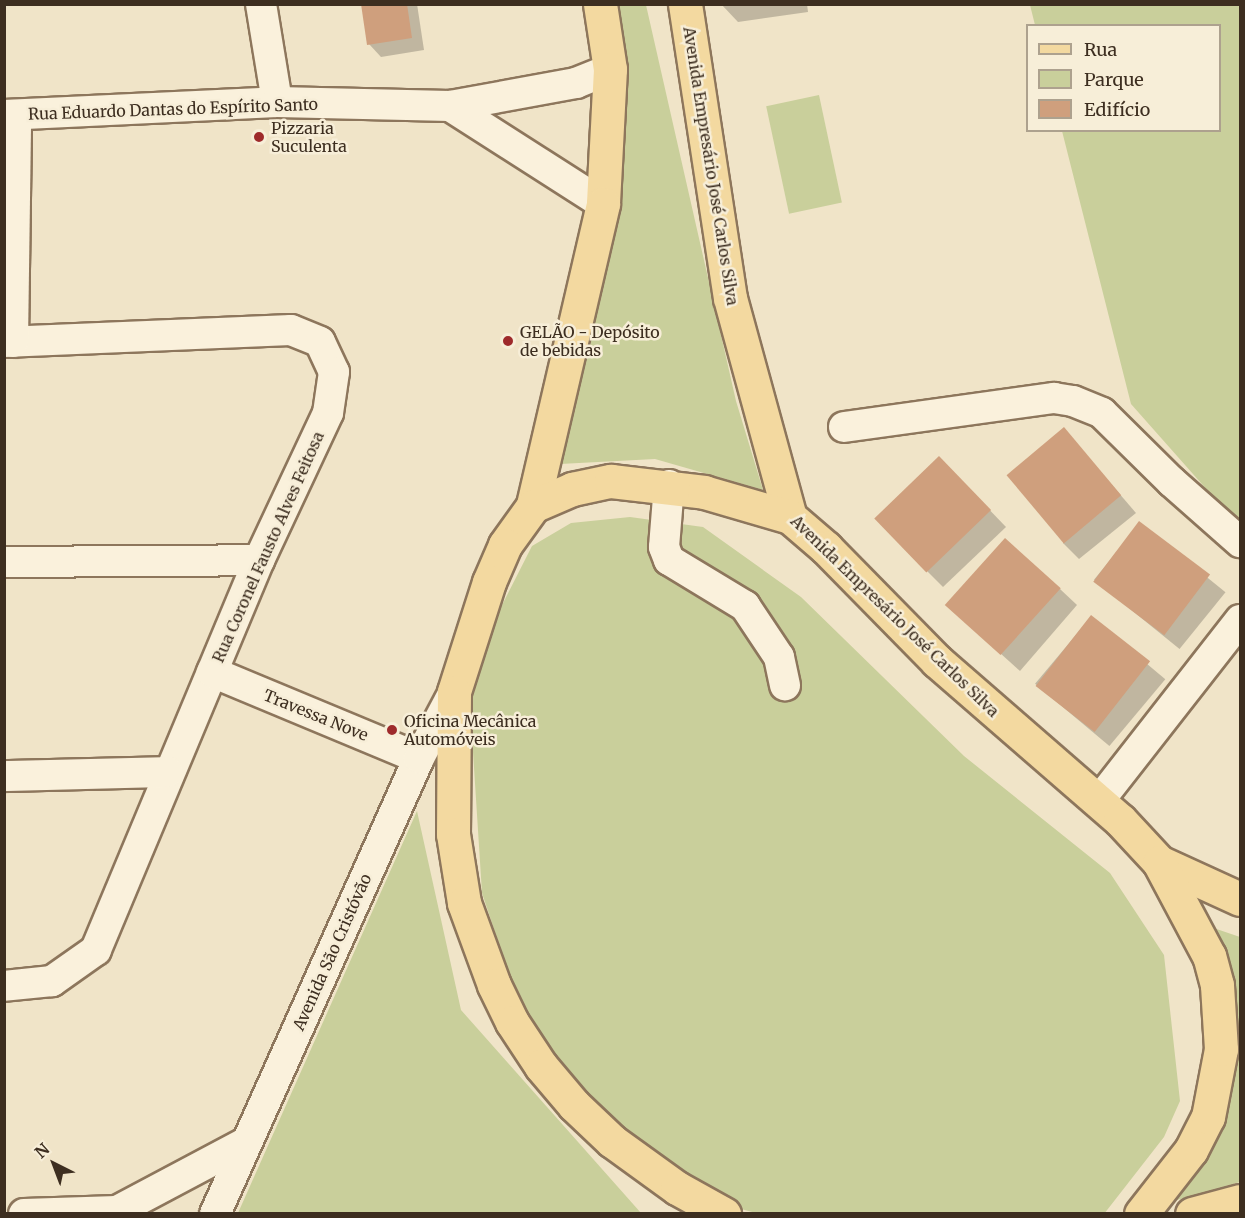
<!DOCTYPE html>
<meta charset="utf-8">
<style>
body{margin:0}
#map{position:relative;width:1245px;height:1218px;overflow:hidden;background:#f0e4c8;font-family:Merriweather,serif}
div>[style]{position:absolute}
.green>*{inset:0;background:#c9cf9b;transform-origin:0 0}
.shadow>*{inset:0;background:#0003;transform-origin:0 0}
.building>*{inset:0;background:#cf9f7d;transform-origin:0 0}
.roads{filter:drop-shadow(2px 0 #8d765c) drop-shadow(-2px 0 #8d765c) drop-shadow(0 2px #8d765c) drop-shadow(0 -2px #8d765c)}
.minor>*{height:30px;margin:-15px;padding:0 15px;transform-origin:15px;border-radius:15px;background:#faf1dc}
.major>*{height:33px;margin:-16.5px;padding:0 16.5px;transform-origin:16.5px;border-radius:16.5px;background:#f3d9a0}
.dots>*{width:16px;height:16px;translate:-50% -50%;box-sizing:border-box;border:3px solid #f7eed8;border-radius:50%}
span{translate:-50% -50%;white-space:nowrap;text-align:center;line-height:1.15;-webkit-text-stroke:5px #f7eed8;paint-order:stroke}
.street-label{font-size:16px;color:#3d2e20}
.poi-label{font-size:16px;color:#3d2e20}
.left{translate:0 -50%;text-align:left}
.frame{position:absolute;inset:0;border:6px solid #3d2e20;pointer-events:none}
.legend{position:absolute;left:1026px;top:24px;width:195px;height:108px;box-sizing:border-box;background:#f7eed8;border:2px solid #ada18e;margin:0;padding:8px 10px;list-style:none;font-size:18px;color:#3d2e20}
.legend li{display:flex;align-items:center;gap:12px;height:30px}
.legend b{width:30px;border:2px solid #ada18e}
.north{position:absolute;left:24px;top:1134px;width:60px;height:60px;-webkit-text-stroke:4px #f7eed8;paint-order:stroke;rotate:318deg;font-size:16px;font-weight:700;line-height:24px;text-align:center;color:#3d2e20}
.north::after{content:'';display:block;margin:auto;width:21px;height:27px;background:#3d2e20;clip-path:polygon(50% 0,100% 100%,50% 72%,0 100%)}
</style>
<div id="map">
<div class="green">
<div style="clip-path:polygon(614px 5px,646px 5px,736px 401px,763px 490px,655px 459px,560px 464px)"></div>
<div style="clip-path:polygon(1030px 5px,1240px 5px,1240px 520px,1224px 509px,1131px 404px,1062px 131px,1220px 130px,1220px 26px,1035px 25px)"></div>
<div style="left:819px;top:95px;width:110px;height:54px;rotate:78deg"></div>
<div style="clip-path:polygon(630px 517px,703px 527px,801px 597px,964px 756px,1110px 873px,1164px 955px,1180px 1101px,1164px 1137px,1104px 1214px,756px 1213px,741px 1209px,634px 1148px,557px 1068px,514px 989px,482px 893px,470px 705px,497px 615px,532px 546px,571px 523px)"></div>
<div style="clip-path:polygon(417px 811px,461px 1010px,641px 1213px,238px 1213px)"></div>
<div style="clip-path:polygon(1193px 921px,1240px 937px,1240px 1182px,1170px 1202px,1221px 1097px)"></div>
</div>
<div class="shadow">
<div style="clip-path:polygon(362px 4px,417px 4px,424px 50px,381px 57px,369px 44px)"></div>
<div style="clip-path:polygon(721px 4px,807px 4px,808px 12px,738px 22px)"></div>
<div style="clip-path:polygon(1064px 429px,1136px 513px,1079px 559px,1063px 543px)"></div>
<div style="clip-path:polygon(955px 474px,1006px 527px,943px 587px,927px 571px)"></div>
<div style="left:1140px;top:523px;width:110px;height:73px;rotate:39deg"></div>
<div style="clip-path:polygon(1060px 589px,1077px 605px,1020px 671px,948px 606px)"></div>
<div style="left:1091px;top:617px;width:97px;height:87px;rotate:40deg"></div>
</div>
<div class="building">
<div style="clip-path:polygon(361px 4px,407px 4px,412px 38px,367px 45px)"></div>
<div style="left:1064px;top:427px;width:89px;height:75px;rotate:50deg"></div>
<div style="left:939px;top:456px;width:75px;height:90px;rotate:46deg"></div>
<div style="left:1139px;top:521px;width:89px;height:76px;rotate:37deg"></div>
<div style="left:1005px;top:538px;width:75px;height:90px;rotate:42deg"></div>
<div style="left:1091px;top:615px;width:75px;height:90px;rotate:38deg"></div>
</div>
<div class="roads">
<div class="minor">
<div style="left:261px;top:4px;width:99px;rotate:80.7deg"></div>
<div style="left:450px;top:106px;width:182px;rotate:32.6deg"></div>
<div style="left:4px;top:115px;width:273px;rotate:-2.7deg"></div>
<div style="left:277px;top:102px;width:173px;rotate:1.3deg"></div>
<div style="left:450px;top:106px;width:128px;rotate:-10.3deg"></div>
<div style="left:576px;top:83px;width:37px;rotate:-22deg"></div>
<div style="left:4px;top:342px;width:287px;rotate:-2.4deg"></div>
<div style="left:291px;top:330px;width:31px;rotate:22deg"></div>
<div style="left:320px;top:342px;width:33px;rotate:65deg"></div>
<div style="left:334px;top:372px;width:41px;rotate:98.3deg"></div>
<div style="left:328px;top:413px;width:162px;rotate:115.1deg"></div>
<div style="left:259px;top:560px;width:423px;rotate:112.7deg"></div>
<div style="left:96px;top:950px;width:54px;rotate:144.8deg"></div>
<div style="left:52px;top:981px;width:48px;rotate:174.1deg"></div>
<div style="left:13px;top:342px;width:227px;rotate:-89.2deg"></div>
<div style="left:844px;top:427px;width:212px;rotate:-7.9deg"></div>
<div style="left:1054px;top:398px;width:19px;rotate:9deg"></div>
<div style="left:1073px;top:401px;width:31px;rotate:22deg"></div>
<div style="left:1102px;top:413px;width:98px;rotate:44.6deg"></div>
<div style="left:1172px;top:482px;width:91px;rotate:41.4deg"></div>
<div style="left:669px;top:485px;width:62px;rotate:94.6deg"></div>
<div style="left:664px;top:547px;width:14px;rotate:69deg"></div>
<div style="left:669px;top:560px;width:89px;rotate:31.2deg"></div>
<div style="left:745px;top:606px;width:61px;rotate:56.3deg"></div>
<div style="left:779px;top:657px;width:29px;rotate:78deg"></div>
<div style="left:4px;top:562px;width:255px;rotate:-0.4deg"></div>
<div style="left:212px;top:672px;width:224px;rotate:22.6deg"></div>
<div style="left:4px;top:776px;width:164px;rotate:-1.4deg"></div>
<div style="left:1098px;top:802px;width:231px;rotate:-52deg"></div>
<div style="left:24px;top:1214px;width:93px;rotate:-1.8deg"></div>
<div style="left:117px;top:1211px;width:145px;rotate:-28deg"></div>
<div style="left:215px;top:1214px;width:500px;rotate:-65.9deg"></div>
<div style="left:419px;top:758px;width:75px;rotate:-62.1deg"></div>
</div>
<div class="major">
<div style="left:600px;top:4px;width:66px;rotate:81.3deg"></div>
<div style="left:610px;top:69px;width:135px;rotate:93deg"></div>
<div style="left:603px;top:204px;width:310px;rotate:103.1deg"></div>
<div style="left:533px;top:506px;width:48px;rotate:125.7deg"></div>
<div style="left:505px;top:545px;width:40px;rotate:113.4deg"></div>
<div style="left:489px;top:582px;width:115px;rotate:107.7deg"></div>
<div style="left:454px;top:692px;width:142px;rotate:90.4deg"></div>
<div style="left:453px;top:834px;width:70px;rotate:80.9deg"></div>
<div style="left:464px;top:903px;width:87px;rotate:69.9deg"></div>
<div style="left:494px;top:985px;width:41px;rotate:64.1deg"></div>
<div style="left:512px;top:1022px;width:53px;rotate:56.6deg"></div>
<div style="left:541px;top:1066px;width:51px;rotate:49.8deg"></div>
<div style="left:574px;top:1105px;width:52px;rotate:43.5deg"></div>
<div style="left:612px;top:1141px;width:80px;rotate:35.9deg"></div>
<div style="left:677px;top:1188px;width:54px;rotate:29deg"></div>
<div style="left:685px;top:4px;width:297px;rotate:81.3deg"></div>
<div style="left:730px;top:298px;width:227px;rotate:74.7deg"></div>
<div style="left:790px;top:517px;width:48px;rotate:40.7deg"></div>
<div style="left:826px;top:548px;width:158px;rotate:45.5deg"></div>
<div style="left:937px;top:661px;width:242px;rotate:41deg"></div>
<div style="left:1120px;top:820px;width:57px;rotate:47.1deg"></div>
<div style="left:1159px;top:862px;width:89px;rotate:24.6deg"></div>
<div style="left:533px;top:506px;width:43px;rotate:-23.6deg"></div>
<div style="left:572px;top:489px;width:40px;rotate:-12deg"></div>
<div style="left:611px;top:481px;width:94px;rotate:6.7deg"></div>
<div style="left:704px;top:492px;width:90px;rotate:16.2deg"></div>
<div style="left:1141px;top:1214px;width:81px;rotate:-52deg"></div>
<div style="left:1191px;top:1150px;width:37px;rotate:-63deg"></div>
<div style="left:1208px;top:1117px;width:69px;rotate:-79.2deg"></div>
<div style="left:1221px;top:1049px;width:64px;rotate:-93.6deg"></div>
<div style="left:1217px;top:985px;width:30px;rotate:-105deg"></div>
<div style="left:1209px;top:956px;width:106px;rotate:-118deg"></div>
<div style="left:1192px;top:1214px;width:50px;rotate:-15.2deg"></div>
</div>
</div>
<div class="dots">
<div style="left:259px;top:137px;background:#9e2a2b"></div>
<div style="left:508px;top:341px;background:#9e2a2b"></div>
<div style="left:392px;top:730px;background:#9e2a2b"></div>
</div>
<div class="street-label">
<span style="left:173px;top:109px;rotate:-2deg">Rua Eduardo Dantas do Espírito Santo</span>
<span style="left:711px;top:166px;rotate:81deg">Avenida Empresário José Carlos Silva</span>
<span style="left:268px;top:547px;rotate:-66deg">Rua Coronel Fausto Alves Feitosa</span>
<span style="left:895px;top:616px;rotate:44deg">Avenida Empresário José Carlos Silva</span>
<span style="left:316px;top:715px;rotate:22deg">Travessa Nove</span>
<span style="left:332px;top:952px;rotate:-66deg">Avenida São Cristóvão</span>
</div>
<div class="poi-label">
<span class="left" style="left:271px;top:137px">Pizzaria<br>Suculenta</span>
<span class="left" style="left:520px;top:341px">GELÃO - Depósito<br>de bebidas</span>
<span class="left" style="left:404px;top:730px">Oficina Mecânica<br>Automóveis</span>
</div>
<div class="frame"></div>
<ul class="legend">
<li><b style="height:8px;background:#f3d9a0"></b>Rua</li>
<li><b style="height:16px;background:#c9cf9b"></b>Parque</li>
<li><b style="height:16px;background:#cf9f7d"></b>Edifício</li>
</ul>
<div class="north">N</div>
</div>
